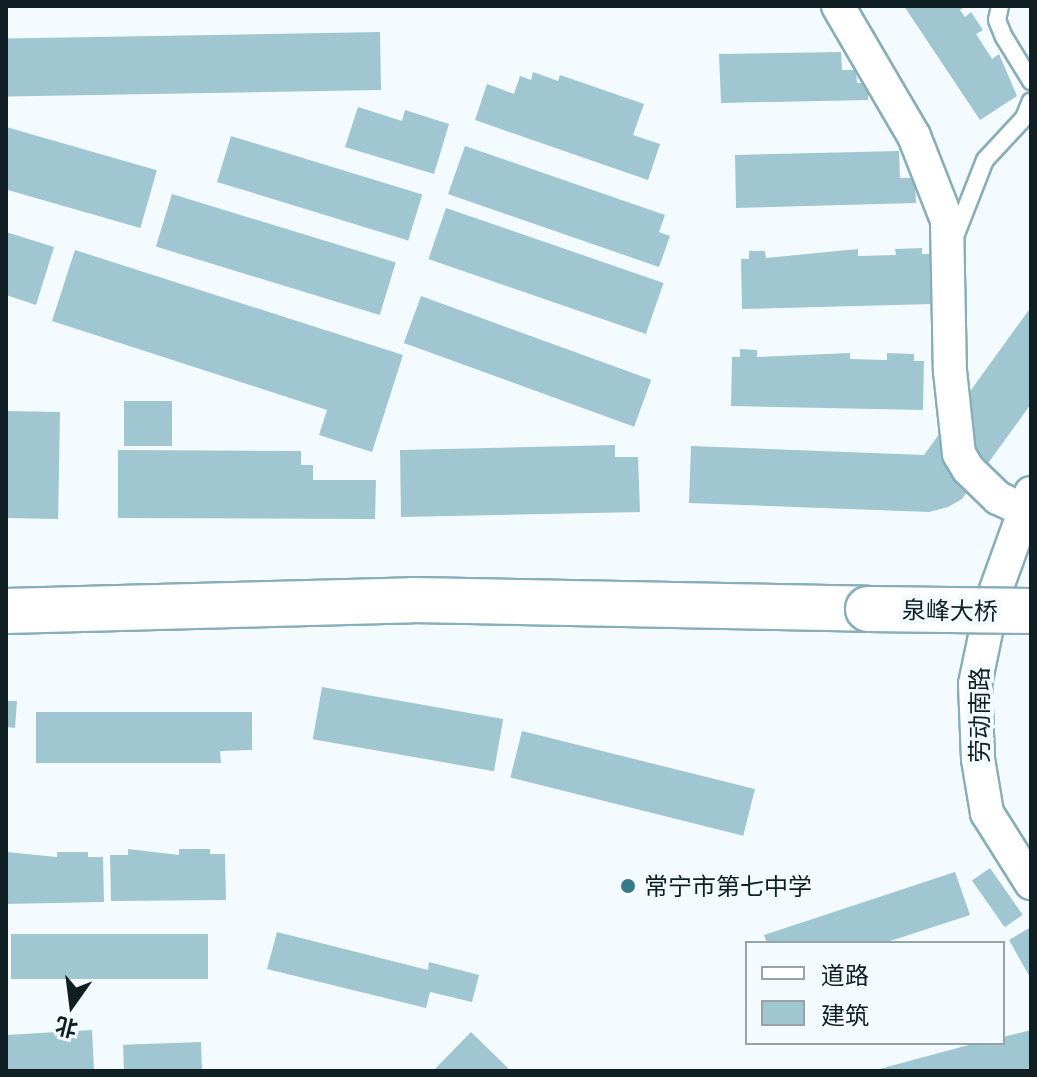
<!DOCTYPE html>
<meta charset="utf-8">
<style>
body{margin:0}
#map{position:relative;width:1037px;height:1077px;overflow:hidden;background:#f3fbfe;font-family:"Noto Sans","Noto Sans SC",sans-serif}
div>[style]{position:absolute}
.building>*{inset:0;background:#a0c6d2;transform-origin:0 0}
.roads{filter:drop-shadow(2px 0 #88aeb9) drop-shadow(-2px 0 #88aeb9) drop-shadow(0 2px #88aeb9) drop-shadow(0 -2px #88aeb9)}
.lane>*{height:16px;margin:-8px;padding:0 8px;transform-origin:8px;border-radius:8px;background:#fff}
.street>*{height:32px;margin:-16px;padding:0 16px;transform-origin:16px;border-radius:16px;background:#fff}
.highway>*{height:44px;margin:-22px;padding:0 22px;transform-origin:22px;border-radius:22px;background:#fff}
.bridges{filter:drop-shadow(2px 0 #88aeb9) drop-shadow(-2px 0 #88aeb9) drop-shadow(0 2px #88aeb9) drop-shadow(0 -2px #88aeb9)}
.highway-bridge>*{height:44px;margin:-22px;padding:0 22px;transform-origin:22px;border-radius:22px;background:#fff}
.dots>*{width:22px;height:22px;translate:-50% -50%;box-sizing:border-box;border:4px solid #f3fbfe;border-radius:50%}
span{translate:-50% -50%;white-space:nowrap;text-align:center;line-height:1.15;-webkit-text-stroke:8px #f3fbfe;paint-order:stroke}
.street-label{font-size:24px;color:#101f23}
.poi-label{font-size:24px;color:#101f23}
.left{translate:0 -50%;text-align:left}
.frame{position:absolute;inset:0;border:8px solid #101f23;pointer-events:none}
.legend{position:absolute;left:745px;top:941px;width:260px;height:104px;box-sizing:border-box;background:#f3fbfe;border:2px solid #98a3a6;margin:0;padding:10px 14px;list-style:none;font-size:24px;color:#101f23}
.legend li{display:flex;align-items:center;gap:16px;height:40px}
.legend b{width:40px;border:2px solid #98a3a6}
.north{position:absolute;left:32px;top:965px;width:80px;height:80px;-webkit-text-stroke:6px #f3fbfe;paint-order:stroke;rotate:194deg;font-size:22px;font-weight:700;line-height:32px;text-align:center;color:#101f23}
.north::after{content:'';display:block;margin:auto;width:28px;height:36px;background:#101f23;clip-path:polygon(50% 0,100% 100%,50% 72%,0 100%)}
</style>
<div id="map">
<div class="building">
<div style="clip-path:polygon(904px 6px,966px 6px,960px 10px,965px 17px,971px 12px,983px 30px,976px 34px,992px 59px,999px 54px,1017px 96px,980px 120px)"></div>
<div style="left:380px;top:32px;width:58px;height:374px;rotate:89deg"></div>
<div style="clip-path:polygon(841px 52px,842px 70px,856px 70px,857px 83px,868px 83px,868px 100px,721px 103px,719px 54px)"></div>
<div style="clip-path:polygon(533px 72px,558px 81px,560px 75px,644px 104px,633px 135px,660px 144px,648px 180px,475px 120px,487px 84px,514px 94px,520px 76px,531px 80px)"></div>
<div style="clip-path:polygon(358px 107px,402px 121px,405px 110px,449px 124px,434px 174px,345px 147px)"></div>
<div style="left:6px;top:127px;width:157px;height:60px;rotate:16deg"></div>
<div style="left:231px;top:136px;width:200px;height:48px;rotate:17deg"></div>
<div style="clip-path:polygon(465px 146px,665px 215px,659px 232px,670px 236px,659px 267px,448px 194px)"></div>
<div style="clip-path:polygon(899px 151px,900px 178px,915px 178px,916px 203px,736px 208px,735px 155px)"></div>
<div style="left:172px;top:194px;width:234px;height:55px;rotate:17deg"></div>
<div style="left:446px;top:208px;width:230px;height:54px;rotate:19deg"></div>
<div style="clip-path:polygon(6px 232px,54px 247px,36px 305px,6px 295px)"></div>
<div style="clip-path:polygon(922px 248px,922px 254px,932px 254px,934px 304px,742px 309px,741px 259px,749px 259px,749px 251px,765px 251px,766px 258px,858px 249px,858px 256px,896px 255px,895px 249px)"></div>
<div style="clip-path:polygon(75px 250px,403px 355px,372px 452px,319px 435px,327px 410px,52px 321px)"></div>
<div style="left:421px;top:296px;width:245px;height:50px;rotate:20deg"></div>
<div style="clip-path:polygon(1031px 307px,1031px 404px,962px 499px,948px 507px,929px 512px,689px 503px,691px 446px,924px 455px)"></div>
<div style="clip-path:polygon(740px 349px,757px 350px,757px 357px,850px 353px,850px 359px,887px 360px,887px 353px,914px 354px,914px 361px,924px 361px,923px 410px,731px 406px,732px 357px,740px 357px)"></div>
<div style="left:124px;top:401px;width:48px;height:45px"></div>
<div style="left:6px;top:411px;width:54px;height:107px;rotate:1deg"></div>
<div style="clip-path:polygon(615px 445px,615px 457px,638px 457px,640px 512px,401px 517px,400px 450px)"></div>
<div style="clip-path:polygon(118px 450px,301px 451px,301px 465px,313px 465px,313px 480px,376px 480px,375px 519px,118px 518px)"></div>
<div style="left:322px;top:687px;width:184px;height:53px;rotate:10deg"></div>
<div style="clip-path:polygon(6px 701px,17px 701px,15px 728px,6px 727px)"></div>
<div style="clip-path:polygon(36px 712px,252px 712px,252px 750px,220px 751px,221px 763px,36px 763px)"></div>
<div style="left:522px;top:731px;width:240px;height:48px;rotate:14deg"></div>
<div style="clip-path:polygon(128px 849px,179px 855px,179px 849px,210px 849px,210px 854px,225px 854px,226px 900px,111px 901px,110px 855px,128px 855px)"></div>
<div style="clip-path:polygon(6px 852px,57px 857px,57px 852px,88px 852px,88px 857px,103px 857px,104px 902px,6px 904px)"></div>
<div style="left:990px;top:868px;width:57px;height:22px;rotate:55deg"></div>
<div style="clip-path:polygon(955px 872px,970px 915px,884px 943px,767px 943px,764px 935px)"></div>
<div style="clip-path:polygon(1031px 927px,1031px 979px,1009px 940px)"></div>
<div style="clip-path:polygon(277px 932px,428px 970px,429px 962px,479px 975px,472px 1002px,430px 992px,426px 1008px,267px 969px)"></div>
<div style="left:208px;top:934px;width:45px;height:197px;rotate:90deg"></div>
<div style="clip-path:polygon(92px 1030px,94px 1071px,6px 1071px,6px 1035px)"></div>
<div style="clip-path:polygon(1031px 1030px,1031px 1071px,872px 1071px,976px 1043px,1003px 1043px,1003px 1037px)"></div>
<div style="clip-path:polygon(471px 1032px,511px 1071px,433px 1071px)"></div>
<div style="left:201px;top:1042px;width:29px;height:78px;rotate:88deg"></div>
</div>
<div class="roads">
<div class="lane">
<div style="left:1000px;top:6px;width:14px;rotate:102deg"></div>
<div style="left:997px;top:20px;width:18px;rotate:68deg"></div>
<div style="left:1004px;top:37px;width:52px;rotate:58.5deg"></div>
<div style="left:956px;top:234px;width:79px;rotate:-68.6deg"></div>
<div style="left:985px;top:160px;width:57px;rotate:-47.1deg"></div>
<div style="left:1024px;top:118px;width:18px;rotate:-68deg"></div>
</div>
<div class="street">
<div style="left:838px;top:6px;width:151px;rotate:59.7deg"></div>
<div style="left:914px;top:136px;width:90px;rotate:68.6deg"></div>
<div style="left:947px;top:220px;width:151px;rotate:88.9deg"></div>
<div style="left:950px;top:371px;width:83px;rotate:83.8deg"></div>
<div style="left:959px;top:454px;width:17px;rotate:59deg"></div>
<div style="left:968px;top:469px;width:42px;rotate:44deg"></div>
<div style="left:998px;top:498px;width:29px;rotate:25deg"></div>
<div style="left:1031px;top:493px;width:112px;rotate:109.9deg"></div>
<div style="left:993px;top:598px;width:88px;rotate:101.8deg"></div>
<div style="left:975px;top:684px;width:75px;rotate:87.7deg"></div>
<div style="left:978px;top:759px;width:55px;rotate:80.5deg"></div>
<div style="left:987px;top:813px;width:83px;rotate:57.8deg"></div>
</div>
<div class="highway">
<div style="left:6px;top:611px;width:407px;rotate:-1.5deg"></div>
<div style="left:413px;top:600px;width:455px;rotate:1.1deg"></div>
</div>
</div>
<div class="bridges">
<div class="highway-bridge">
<div style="left:868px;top:609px;width:163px;rotate:0.7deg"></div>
</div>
</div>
<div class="dots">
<div style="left:628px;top:886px;background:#38798b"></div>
</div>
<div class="street-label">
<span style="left:950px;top:610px;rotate:1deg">泉峰大桥</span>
<span style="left:979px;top:715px;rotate:-90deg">劳动南路</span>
</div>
<div class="poi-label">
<span class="left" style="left:644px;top:886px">常宁市第七中学</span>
</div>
<div class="frame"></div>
<ul class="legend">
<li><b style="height:10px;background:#fff"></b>道路</li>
<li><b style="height:22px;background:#a0c6d2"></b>建筑</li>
</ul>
<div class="north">北</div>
</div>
